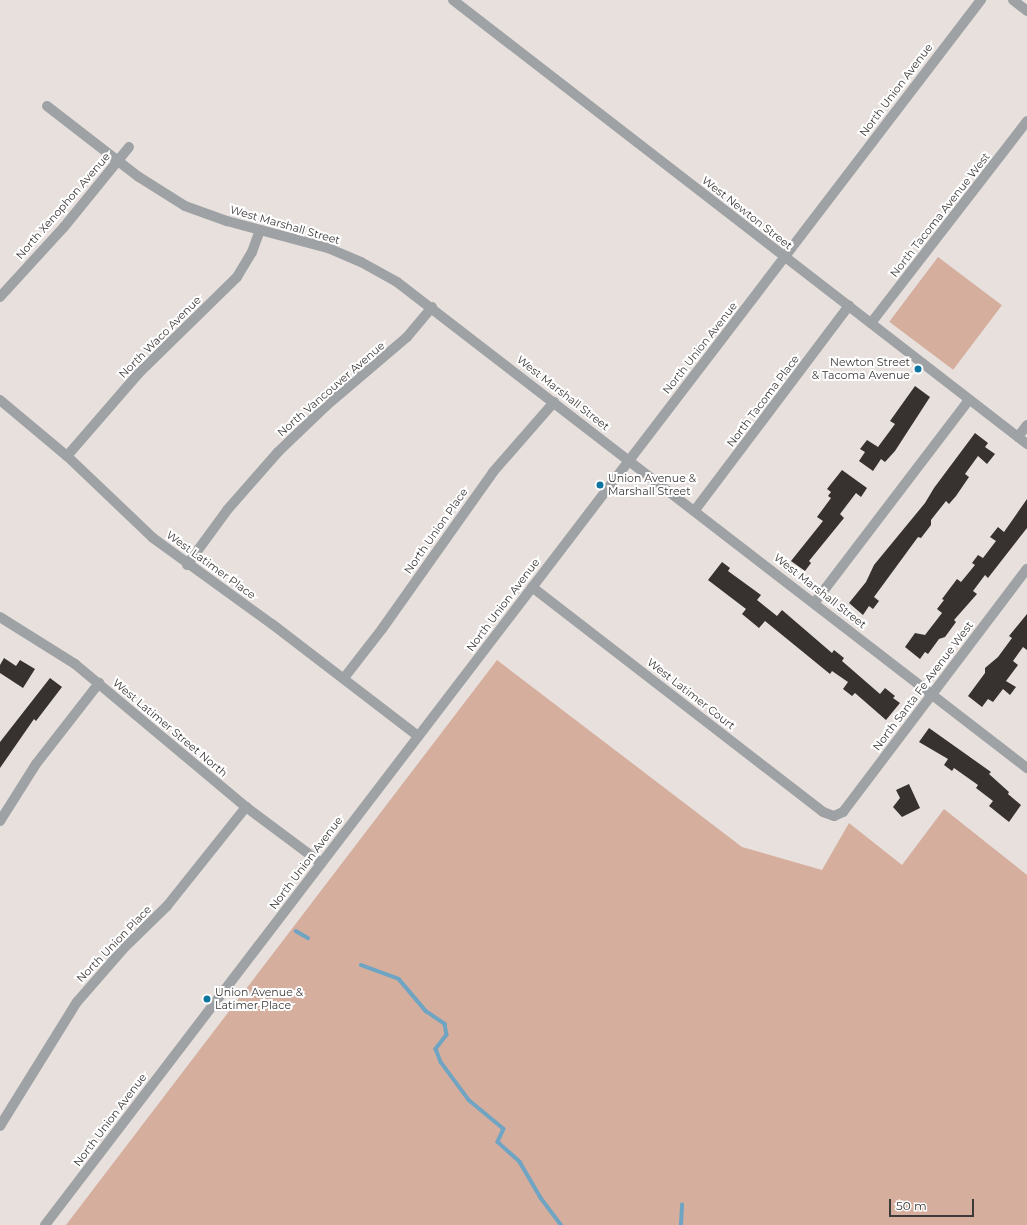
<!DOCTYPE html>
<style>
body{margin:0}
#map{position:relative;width:1027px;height:1225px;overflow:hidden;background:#e7e0dd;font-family:Montserrat,sans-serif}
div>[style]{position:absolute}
.green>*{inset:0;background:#d5ae9e;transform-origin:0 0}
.stream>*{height:3.5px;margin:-1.75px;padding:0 1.75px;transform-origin:1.75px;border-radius:1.75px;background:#6fa4c2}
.building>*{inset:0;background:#37322f}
.minor>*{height:10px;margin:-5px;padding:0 5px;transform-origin:5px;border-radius:5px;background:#9fa2a4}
.tertiary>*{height:10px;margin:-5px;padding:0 5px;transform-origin:5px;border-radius:5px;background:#9fa2a4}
.dots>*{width:11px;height:11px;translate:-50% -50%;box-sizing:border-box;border:2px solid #fff;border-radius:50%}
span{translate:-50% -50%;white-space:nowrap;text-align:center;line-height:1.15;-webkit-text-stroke:4px #fff;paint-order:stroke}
.street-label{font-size:11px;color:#3d3a39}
.poi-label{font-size:11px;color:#3d3a39}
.right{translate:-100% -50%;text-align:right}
.left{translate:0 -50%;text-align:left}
.scale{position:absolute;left:889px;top:1199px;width:85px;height:18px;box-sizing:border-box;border:2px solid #3d3a39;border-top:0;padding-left:5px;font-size:12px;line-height:14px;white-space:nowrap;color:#3d3a39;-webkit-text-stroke:3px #fff;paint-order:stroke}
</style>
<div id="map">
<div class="green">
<div style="left:938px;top:257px;width:80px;height:81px;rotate:37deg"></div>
<div style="clip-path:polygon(497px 660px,742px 847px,822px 870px,849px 823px,902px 865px,944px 809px,1027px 875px,1027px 1225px,66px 1225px)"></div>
</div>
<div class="stream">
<div style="left:296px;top:931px;width:14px;rotate:30deg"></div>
<div style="left:361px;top:965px;width:40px;rotate:20.2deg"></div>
<div style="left:399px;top:979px;width:42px;rotate:49.8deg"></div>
<div style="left:426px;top:1011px;width:23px;rotate:34deg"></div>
<div style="left:445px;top:1024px;width:11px;rotate:80deg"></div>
<div style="left:447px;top:1035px;width:18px;rotate:128deg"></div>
<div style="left:436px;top:1049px;width:14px;rotate:69deg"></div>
<div style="left:441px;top:1062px;width:47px;rotate:53.6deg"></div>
<div style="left:469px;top:1100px;width:45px;rotate:39.6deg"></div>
<div style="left:504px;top:1129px;width:14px;rotate:115deg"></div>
<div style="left:498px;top:1142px;width:30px;rotate:42deg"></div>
<div style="left:520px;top:1162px;width:42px;rotate:59.7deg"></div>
<div style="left:541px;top:1198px;width:34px;rotate:53deg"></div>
<div style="left:681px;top:1225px;width:20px;rotate:-87deg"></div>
</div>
<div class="building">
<div style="clip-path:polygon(915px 386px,930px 397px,895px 451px,885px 462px,881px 459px,873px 471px,859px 461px,865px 452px,860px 449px,867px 440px,878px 447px,895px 424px,890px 421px)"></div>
<div style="clip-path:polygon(975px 433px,988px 443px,985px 447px,995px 454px,987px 464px,978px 456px,965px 474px,969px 477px,956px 496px,949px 504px,946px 501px,931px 520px,931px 525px,921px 538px,918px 537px,874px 597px,879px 601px,873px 609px,869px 606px,863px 615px,849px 603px,866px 582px,874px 565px,925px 503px,934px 488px)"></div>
<div style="clip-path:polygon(842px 470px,867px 488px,861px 497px,856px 493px,840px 514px,844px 518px,809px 561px,811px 563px,805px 571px,791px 561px,823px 521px,817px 517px,831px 498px,828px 496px,831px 492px,827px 489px)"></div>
<div style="clip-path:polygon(1027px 499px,1027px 528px,988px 578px,985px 575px,973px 591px,977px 594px,954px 620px,956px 622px,945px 637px,939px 639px,928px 654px,925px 652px,920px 659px,905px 647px,915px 633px,925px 635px,942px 613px,937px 609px,944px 600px,942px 599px,957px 579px,961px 582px,975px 565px,972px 563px,978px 555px,983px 558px,996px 541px,990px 537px,998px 527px,1004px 532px)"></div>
<div style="clip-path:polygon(722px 562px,730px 568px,728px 571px,761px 595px,757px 600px,777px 616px,782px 610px,832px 653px,834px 650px,844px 658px,842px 661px,880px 694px,885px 688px,895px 696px,893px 698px,900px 703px,886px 720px,855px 693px,852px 696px,843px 689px,848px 682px,832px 671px,830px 674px,765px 621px,759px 628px,742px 614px,746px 609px,708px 580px)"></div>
<div style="clip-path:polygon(1027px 614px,1027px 650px,1023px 647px,1013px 661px,1018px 665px,1006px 681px,1016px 687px,1010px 695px,1003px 689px,993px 702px,988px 699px,982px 707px,968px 696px,985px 673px,985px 668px,998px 657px,1012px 638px,1009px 636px)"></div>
<div style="clip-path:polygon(4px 658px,16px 666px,20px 660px,35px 669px,23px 688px,0 673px,0 665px)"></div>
<div style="clip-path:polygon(50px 678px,62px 687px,36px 721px,34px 719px,0 768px,0 742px)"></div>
<div style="clip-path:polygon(929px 728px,991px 772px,989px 774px,1009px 792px,1008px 794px,1021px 805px,1009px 822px,989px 806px,993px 801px,976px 788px,978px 785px,954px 768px,952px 771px,944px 765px,948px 759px,919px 742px)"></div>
<div style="clip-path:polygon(909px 784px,920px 808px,902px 817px,893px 807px,900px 798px,896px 790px)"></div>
</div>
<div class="minor">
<div style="left:1013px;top:0;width:18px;rotate:38deg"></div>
<div style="left:47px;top:106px;width:116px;rotate:37.7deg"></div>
<div style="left:139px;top:177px;width:54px;rotate:32.2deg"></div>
<div style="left:185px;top:206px;width:45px;rotate:19.7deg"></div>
<div style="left:227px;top:221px;width:105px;rotate:15deg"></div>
<div style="left:328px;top:248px;width:36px;rotate:23deg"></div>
<div style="left:361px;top:262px;width:41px;rotate:29.1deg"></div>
<div style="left:397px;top:282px;width:796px;rotate:37.65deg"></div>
<div style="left:0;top:297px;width:95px;rotate:-47.6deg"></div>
<div style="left:64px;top:227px;width:103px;rotate:-50.9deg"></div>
<div style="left:871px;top:323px;width:255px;rotate:-52.3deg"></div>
<div style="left:0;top:400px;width:87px;rotate:39.9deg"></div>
<div style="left:67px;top:456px;width:119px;rotate:43.6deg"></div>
<div style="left:153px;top:538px;width:147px;rotate:35.9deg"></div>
<div style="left:272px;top:624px;width:184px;rotate:37.5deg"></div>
<div style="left:1018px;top:437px;width:15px;rotate:-53deg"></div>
<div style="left:67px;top:456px;width:110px;rotate:-49.1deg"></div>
<div style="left:139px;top:373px;width:137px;rotate:-44.4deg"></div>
<div style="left:237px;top:277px;width:29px;rotate:-59deg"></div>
<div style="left:252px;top:252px;width:23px;rotate:-70deg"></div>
<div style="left:695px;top:510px;width:256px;rotate:-53deg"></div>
<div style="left:187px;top:565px;width:69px;rotate:-53.8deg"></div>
<div style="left:228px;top:509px;width:76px;rotate:-48.7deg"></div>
<div style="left:278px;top:452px;width:66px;rotate:-43.8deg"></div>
<div style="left:326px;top:406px;width:106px;rotate:-40.4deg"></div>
<div style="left:407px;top:337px;width:39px;rotate:-50deg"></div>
<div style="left:532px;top:587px;width:368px;rotate:37.7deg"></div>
<div style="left:823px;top:812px;width:12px;rotate:20deg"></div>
<div style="left:834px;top:816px;width:10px;rotate:-24deg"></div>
<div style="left:843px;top:812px;width:305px;rotate:-52.9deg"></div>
<div style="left:815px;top:602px;width:254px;rotate:-52.7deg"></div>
<div style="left:0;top:617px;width:89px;rotate:32.1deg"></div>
<div style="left:75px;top:664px;width:223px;rotate:39.9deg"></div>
<div style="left:246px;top:807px;width:94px;rotate:36.7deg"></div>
<div style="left:344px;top:678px;width:62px;rotate:-52.2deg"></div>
<div style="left:382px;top:629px;width:192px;rotate:-54.7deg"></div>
<div style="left:493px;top:472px;width:93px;rotate:-48.9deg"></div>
<div style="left:0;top:821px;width:67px;rotate:-57.7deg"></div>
<div style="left:36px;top:764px;width:103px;rotate:-52.1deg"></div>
<div style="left:0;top:1126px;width:146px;rotate:-58.2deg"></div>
<div style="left:77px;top:1002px;width:70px;rotate:-49deg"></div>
<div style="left:123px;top:949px;width:62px;rotate:-44.3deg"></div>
<div style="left:167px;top:906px;width:127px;rotate:-51.4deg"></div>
</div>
<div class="tertiary">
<div style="left:453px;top:0;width:726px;rotate:37.72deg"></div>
<div style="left:45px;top:1225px;width:1542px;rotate:-52.62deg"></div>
</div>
<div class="dots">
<div style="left:918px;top:369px;background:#0e74a0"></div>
<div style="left:600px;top:485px;background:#0e74a0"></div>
<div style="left:207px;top:999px;background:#0e74a0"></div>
</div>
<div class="street-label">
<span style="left:896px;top:90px;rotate:-53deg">North Union Avenue</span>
<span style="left:63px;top:206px;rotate:-49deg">North Xenophon Avenue</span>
<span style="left:747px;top:213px;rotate:38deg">West Newton Street</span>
<span style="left:940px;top:215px;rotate:-52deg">North Tacoma Avenue West</span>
<span style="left:285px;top:225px;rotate:16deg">West Marshall Street</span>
<span style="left:160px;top:337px;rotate:-45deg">North Waco Avenue</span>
<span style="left:700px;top:348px;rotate:-52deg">North Union Avenue</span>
<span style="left:331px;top:389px;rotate:-41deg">North Vancouver Avenue</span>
<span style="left:563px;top:393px;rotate:38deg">West Marshall Street</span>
<span style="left:763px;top:401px;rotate:-53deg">North Tacoma Place</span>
<span style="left:436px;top:531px;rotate:-55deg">North Union Place</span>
<span style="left:211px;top:565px;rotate:36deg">West Latimer Place</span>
<span style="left:820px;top:591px;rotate:38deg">West Marshall Street</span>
<span style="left:503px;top:605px;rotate:-53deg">North Union Avenue</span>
<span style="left:923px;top:686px;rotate:-53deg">North Santa Fe Avenue West</span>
<span style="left:691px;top:694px;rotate:38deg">West Latimer Court</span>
<span style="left:170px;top:728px;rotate:40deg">West Latimer Street North</span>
<span style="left:306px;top:863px;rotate:-53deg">North Union Avenue</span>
<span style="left:114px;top:944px;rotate:-46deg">North Union Place</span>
<span style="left:110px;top:1120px;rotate:-53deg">North Union Avenue</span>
</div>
<div class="poi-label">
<span class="right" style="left:910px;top:369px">Newton Street<br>&amp; Tacoma Avenue</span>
<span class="left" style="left:608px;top:485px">Union Avenue &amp;<br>Marshall Street</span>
<span class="left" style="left:215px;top:999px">Union Avenue &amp;<br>Latimer Place</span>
</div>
<div class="scale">50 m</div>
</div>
